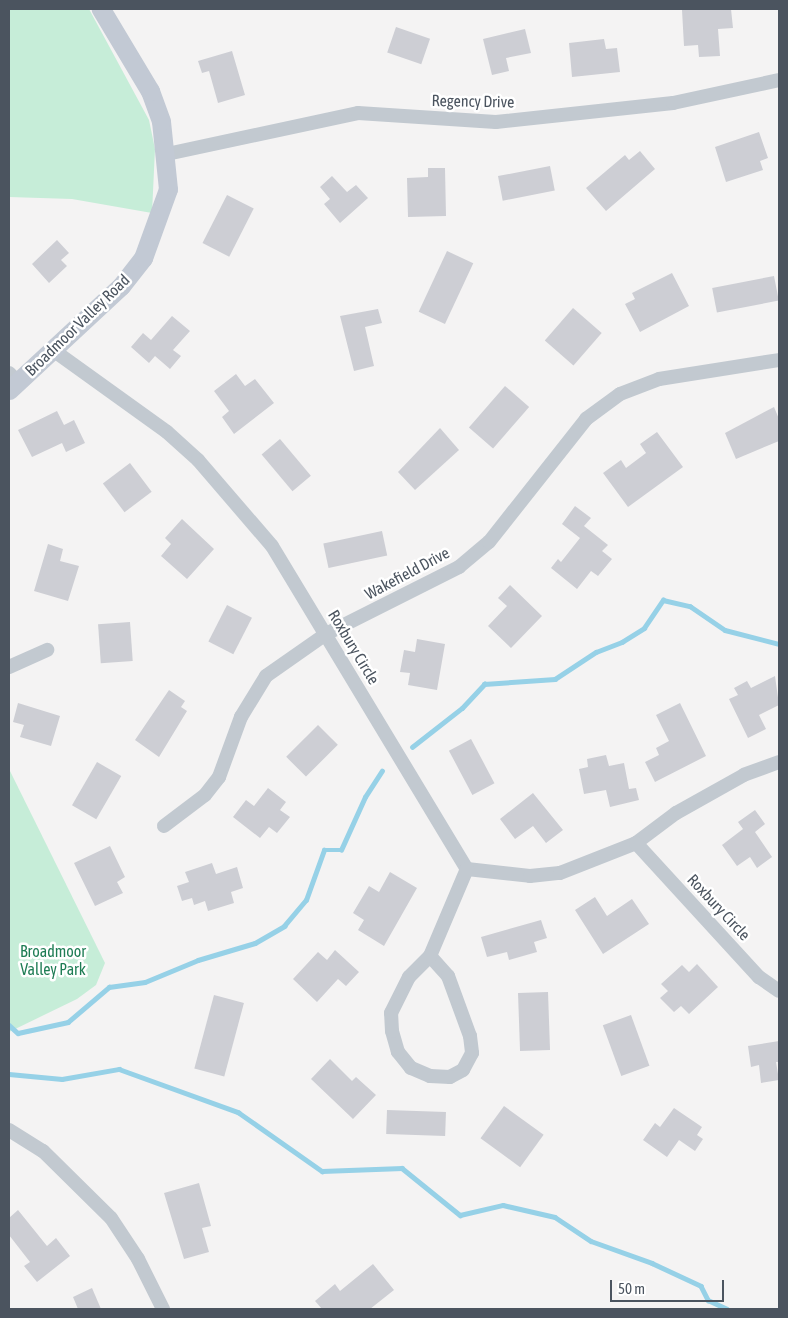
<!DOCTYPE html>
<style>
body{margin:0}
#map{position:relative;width:788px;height:1318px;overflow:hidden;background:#f4f3f3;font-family:"Asap Condensed",sans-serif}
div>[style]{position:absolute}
.green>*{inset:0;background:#c6edd8}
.stream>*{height:4.5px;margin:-2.25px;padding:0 2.25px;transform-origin:2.25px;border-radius:2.25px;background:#96d1e7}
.building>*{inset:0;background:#cdced4;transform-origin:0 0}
.street>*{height:14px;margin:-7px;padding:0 7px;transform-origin:7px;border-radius:7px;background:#c2c9d0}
.secondary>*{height:19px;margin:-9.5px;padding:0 9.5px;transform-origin:9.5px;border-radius:9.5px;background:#c2c9d4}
span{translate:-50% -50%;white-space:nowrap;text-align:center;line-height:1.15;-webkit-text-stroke:5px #fff;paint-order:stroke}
.street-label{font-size:16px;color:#4b545f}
.park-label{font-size:16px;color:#1f7d55}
.frame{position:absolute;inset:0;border:10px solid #4b545f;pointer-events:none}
.scale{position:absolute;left:610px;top:1280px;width:114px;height:22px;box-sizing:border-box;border:2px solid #4b545f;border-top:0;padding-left:6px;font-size:15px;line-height:18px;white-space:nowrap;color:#4b545f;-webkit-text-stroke:4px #fff;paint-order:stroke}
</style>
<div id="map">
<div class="green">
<div style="clip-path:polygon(9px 9px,89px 9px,149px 120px,155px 149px,152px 213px,72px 199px,9px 197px)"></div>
<div style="clip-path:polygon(9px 769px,105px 963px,96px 985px,77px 999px,9px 1032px)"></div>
</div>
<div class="stream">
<div style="left:412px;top:747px;width:63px;rotate:-38deg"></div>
<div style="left:462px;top:708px;width:33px;rotate:-47deg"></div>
<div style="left:484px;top:684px;width:71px;rotate:-4deg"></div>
<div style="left:555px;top:679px;width:49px;rotate:-33.4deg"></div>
<div style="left:596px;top:652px;width:28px;rotate:-21deg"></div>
<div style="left:622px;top:642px;width:26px;rotate:-32deg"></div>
<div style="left:644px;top:628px;width:34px;rotate:-56deg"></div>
<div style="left:663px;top:600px;width:28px;rotate:13deg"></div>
<div style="left:690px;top:606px;width:42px;rotate:34.4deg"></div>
<div style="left:725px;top:630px;width:56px;rotate:14.5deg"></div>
<div style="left:9px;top:1025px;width:12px;rotate:42deg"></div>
<div style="left:18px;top:1033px;width:51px;rotate:-12.4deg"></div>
<div style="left:68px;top:1022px;width:54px;rotate:-40.5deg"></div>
<div style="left:109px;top:987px;width:36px;rotate:-8deg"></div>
<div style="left:145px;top:982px;width:57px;rotate:-22.5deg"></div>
<div style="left:198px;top:960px;width:59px;rotate:-16.6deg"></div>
<div style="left:255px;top:943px;width:34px;rotate:-30deg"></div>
<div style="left:284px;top:926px;width:34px;rotate:-50deg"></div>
<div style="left:306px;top:900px;width:53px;rotate:-70.2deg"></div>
<div style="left:324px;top:850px;width:17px"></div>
<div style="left:341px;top:850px;width:58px;rotate:-65.6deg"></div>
<div style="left:365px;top:797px;width:31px;rotate:-57deg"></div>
<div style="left:9px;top:1074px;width:53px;rotate:5.4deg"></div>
<div style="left:62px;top:1079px;width:58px;rotate:-10deg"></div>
<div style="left:119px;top:1069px;width:127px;rotate:19.9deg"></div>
<div style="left:238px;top:1112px;width:103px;rotate:35.1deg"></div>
<div style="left:322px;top:1171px;width:80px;rotate:-2.1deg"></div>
<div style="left:402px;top:1168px;width:75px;rotate:39deg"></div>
<div style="left:460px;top:1215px;width:44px;rotate:-13.1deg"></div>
<div style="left:503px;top:1205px;width:53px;rotate:13deg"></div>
<div style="left:555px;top:1217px;width:43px;rotate:33.7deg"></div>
<div style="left:591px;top:1241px;width:65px;rotate:19.8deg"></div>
<div style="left:652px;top:1263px;width:54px;rotate:25.1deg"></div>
<div style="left:701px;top:1286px;width:16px;rotate:63deg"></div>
<div style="left:708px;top:1300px;width:21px;rotate:25deg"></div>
</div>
<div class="building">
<div style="clip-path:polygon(731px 9px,733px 28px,718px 29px,720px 56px,699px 57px,698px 45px,684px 46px,682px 10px)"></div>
<div style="left:396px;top:27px;width:36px;height:27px;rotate:19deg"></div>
<div style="clip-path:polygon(525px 29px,531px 53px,506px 58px,509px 71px,492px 75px,483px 39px)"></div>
<div style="clip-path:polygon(604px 39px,606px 49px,617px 48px,620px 72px,572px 77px,569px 43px)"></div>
<div style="clip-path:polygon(232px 51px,245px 95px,218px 103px,209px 71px,202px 73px,198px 61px)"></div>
<div style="clip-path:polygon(759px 132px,768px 158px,760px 161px,763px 170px,726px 182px,715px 147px)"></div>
<div style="clip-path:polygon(640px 151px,655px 169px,606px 211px,586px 188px,625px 155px,629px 160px)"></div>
<div style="left:550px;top:166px;width:25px;height:53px;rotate:79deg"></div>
<div style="clip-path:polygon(428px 168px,445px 168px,446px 216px,408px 217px,407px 178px,428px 177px)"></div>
<div style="clip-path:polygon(332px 176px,347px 192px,356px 185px,368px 198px,340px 223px,324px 204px,330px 199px,320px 187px)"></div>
<div style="left:227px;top:195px;width:30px;height:54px;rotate:27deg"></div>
<div style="clip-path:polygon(57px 240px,69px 253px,61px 260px,67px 266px,49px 283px,32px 264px)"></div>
<div style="left:447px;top:251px;width:29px;height:67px;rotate:25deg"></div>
<div style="clip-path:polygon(672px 273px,689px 306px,640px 332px,625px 304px,635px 299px,632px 293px)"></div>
<div style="left:774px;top:276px;width:25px;height:63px;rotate:79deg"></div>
<div style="left:573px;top:308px;width:38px;height:43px;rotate:41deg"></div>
<div style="clip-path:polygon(378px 309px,382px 323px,365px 327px,374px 366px,354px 371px,340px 316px)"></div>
<div style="clip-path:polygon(172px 316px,190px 331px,173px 350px,181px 356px,170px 369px,155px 356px,149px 363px,131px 347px,143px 333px,151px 340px)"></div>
<div style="clip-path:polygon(236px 374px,245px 386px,255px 379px,274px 403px,234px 434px,222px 417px,229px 411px,214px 391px)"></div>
<div style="left:505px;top:386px;width:32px;height:55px;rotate:41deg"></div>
<div style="clip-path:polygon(774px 407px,779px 419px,779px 441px,736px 459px,725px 433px)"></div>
<div style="clip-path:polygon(57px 411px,64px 425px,74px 420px,85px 443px,66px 452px,62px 443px,32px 457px,18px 430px)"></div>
<div style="clip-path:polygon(440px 428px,459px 450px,415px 490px,398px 472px)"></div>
<div style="clip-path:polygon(657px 432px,683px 467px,628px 507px,603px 473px,621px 460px,626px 468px,646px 453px,640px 444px)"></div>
<div style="left:280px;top:439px;width:48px;height:24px;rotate:50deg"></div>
<div style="left:130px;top:463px;width:36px;height:34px;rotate:53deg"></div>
<div style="clip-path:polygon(575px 506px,591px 518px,584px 526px,608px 545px,602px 551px,612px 559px,598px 576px,591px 571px,577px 589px,551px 568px,558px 559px,561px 562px,580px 538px,562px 524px)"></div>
<div style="clip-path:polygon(182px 519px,214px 549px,187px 579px,161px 556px,171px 544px,165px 538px)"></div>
<div style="left:382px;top:531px;width:25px;height:60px;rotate:78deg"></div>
<div style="clip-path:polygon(48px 544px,63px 549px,60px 561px,79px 566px,68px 601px,34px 591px)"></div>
<div style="clip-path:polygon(510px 585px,542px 616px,511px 648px,488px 626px,507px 606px,498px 598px)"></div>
<div style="left:227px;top:605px;width:28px;height:41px;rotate:27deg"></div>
<div style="left:130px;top:622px;width:39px;height:32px;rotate:86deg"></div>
<div style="clip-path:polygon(417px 639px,445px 644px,437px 690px,408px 685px,410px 673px,400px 672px,404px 650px,415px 652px)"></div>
<div style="clip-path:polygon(775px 676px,779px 705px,759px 715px,766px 729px,748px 738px,729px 699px,738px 695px,734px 688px,747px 681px,751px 688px)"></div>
<div style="clip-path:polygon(169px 690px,185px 701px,181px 707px,187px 711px,159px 757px,135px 740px)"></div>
<div style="clip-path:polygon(18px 703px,60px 716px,51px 746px,20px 737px,24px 725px,13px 722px)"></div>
<div style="clip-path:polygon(680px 703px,706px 756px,655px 782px,645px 762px,659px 755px,656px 748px,669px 741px,656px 715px)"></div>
<div style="left:318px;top:725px;width:28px;height:45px;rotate:45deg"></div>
<div style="left:471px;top:739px;width:50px;height:25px;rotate:62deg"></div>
<div style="clip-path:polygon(606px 755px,609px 766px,624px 763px,629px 789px,636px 788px,639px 800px,610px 807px,606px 790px,584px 794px,579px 769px,588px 767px,587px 759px)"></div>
<div style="left:97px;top:762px;width:28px;height:50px;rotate:30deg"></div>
<div style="clip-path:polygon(268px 788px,286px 802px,280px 810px,290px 817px,277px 833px,269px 827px,260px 838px,233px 817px,246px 800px,254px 806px)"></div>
<div style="clip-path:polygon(533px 793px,563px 830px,546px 843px,533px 826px,515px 839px,500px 819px)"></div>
<div style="clip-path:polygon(755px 810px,765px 824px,755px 832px,772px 857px,757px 868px,750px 857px,737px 866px,722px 845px,743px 829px,738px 822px)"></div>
<div style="clip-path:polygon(110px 846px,125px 877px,117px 882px,123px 893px,95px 906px,74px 863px)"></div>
<div style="clip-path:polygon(212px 863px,216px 874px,237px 867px,243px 888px,231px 892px,234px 903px,208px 911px,205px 901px,194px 905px,192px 898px,182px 901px,177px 886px,189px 882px,185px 872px)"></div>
<div style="clip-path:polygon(390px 872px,417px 888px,384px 946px,358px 930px,364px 920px,353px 913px,369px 886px,379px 892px)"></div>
<div style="clip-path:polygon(595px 897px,607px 916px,632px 899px,649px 924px,603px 954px,575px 910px)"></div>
<div style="clip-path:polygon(541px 920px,547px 938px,534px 942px,537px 952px,509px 960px,507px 952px,487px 957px,481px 937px)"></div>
<div style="clip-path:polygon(335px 950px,359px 972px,346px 986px,338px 979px,317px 1002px,293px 979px,318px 952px,327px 960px)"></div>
<div style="clip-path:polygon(697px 964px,718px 987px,689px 1014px,681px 1006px,674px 1012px,660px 998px,668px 991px,661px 984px,682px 965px,689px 972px)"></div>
<div style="left:548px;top:992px;width:58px;height:30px;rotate:88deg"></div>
<div style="left:214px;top:995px;width:31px;height:76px;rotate:15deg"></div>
<div style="left:631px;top:1015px;width:54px;height:30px;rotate:70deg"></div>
<div style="clip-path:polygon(779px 1041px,779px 1062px,776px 1062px,779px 1080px,761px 1083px,759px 1065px,751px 1067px,748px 1046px)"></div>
<div style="clip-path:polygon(330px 1059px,352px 1081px,356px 1077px,376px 1095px,353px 1119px,311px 1079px)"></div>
<div style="left:504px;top:1106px;width:49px;height:40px;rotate:36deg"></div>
<div style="clip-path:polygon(674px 1108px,702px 1127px,697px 1135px,703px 1139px,695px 1151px,679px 1140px,667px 1157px,643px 1140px,655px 1123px,660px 1127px)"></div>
<div style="left:387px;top:1110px;width:59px;height:24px;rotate:2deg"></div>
<div style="clip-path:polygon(199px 1183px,211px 1226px,202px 1228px,209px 1252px,184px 1259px,164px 1193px)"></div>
<div style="clip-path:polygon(18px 1210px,47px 1246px,56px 1238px,70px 1256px,37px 1282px,24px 1266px,30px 1262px,9px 1235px,9px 1218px)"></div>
<div style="clip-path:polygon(373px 1264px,394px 1290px,370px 1309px,322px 1309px,315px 1301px,335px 1284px,340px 1291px)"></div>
<div style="clip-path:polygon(92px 1288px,101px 1309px,78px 1309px,73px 1297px)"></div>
</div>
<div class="street">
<div style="left:167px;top:154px;width:195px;rotate:-12.1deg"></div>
<div style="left:358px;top:113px;width:138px;rotate:3.7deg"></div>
<div style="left:496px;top:122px;width:178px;rotate:-6.1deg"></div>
<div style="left:673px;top:103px;width:108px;rotate:-12.2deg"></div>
<div style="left:53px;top:350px;width:140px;rotate:35.7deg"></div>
<div style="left:167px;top:432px;width:42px;rotate:42.1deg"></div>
<div style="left:198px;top:460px;width:113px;rotate:49.3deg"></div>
<div style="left:272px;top:546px;width:377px;rotate:58.9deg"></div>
<div style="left:467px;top:869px;width:63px;rotate:6.3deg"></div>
<div style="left:530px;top:876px;width:30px;rotate:-6deg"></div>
<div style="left:560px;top:873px;width:82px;rotate:-21.5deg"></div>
<div style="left:9px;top:373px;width:13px;rotate:45deg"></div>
<div style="left:9px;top:667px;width:42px;rotate:-24.1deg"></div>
<div style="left:779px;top:762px;width:37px;rotate:160deg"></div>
<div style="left:744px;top:775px;width:78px;rotate:150.8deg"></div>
<div style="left:676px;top:813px;width:50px;rotate:143.1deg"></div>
<div style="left:636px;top:843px;width:182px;rotate:47.5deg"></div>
<div style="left:759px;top:977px;width:24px;rotate:35deg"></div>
<div style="left:164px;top:826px;width:51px;rotate:-37.1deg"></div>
<div style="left:205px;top:795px;width:23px;rotate:-52deg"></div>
<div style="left:219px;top:777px;width:64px;rotate:-69.9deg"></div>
<div style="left:241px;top:717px;width:48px;rotate:-58.6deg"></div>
<div style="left:266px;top:676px;width:73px;rotate:-35deg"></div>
<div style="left:326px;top:634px;width:149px;rotate:-26.7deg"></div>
<div style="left:459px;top:567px;width:39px;rotate:-40deg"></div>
<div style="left:489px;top:542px;width:157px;rotate:-51.7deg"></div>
<div style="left:586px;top:419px;width:42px;rotate:-36.3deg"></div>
<div style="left:620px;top:394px;width:42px;rotate:-21deg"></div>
<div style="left:659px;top:379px;width:121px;rotate:-9deg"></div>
<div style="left:430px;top:956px;width:27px;rotate:48deg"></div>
<div style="left:448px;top:976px;width:64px;rotate:69.9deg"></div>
<div style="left:470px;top:1036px;width:17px;rotate:83deg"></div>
<div style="left:472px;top:1053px;width:19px;rotate:118deg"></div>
<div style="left:463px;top:1070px;width:15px;rotate:152deg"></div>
<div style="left:450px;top:1077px;width:20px;rotate:-177deg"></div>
<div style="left:430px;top:1076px;width:21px;rotate:-157deg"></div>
<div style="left:411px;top:1068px;width:21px;rotate:-129deg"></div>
<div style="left:398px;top:1052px;width:22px;rotate:-106deg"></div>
<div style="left:392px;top:1031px;width:18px;rotate:-93deg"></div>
<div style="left:391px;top:1013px;width:40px;rotate:-63.4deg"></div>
<div style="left:409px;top:977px;width:30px;rotate:-45deg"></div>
<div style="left:430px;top:956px;width:95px;rotate:-67deg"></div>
<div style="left:9px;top:1130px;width:40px;rotate:32deg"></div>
<div style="left:43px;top:1151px;width:95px;rotate:44.6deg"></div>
<div style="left:111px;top:1218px;width:49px;rotate:56.6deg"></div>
<div style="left:138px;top:1259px;width:56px;rotate:63.4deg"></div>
</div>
<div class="secondary">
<div style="left:9px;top:390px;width:153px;rotate:-42.9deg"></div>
<div style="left:121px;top:286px;width:36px;rotate:-52deg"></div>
<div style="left:143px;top:258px;width:73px;rotate:-70.1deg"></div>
<div style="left:168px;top:189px;width:68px;rotate:-95.9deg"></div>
<div style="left:161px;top:121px;width:32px;rotate:-110deg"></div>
<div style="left:150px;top:91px;width:96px;rotate:-120.9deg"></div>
</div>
<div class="street-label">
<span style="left:473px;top:101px;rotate:1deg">Regency Drive</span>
<span style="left:77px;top:325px;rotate:-44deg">Broadmoor Valley Road</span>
<span style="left:407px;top:573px;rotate:-28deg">Wakefield Drive</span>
<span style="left:354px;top:647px;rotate:59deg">Roxbury Circle</span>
<span style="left:719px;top:907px;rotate:47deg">Roxbury Circle</span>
</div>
<div class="park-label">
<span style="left:53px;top:960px">Broadmoor<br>Valley Park</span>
</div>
<div class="frame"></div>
<div class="scale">50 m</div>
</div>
